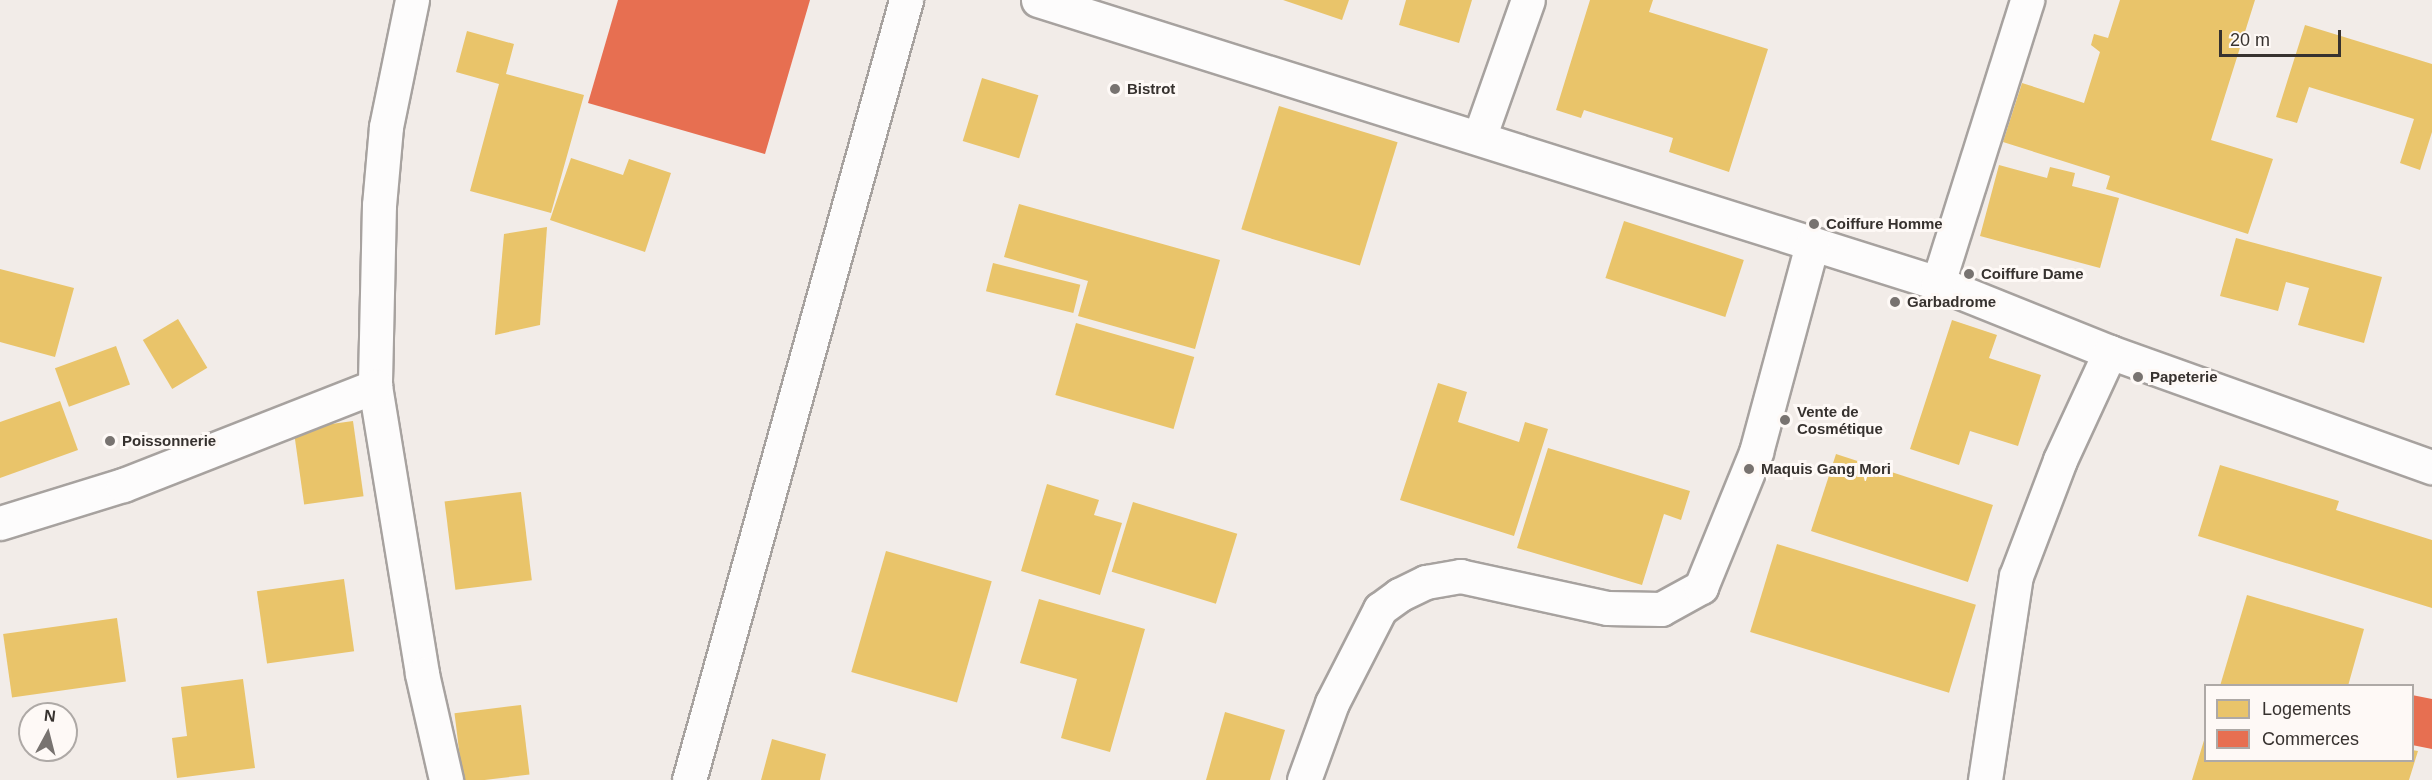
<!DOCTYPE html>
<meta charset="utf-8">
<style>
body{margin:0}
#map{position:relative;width:2432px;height:780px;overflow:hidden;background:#f2ece8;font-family:Helvetica,sans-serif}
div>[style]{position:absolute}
.homes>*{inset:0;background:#e9c46a;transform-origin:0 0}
.shops>*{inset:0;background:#e76f51}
.roads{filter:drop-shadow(2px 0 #a7a29f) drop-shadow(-2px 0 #a7a29f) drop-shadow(0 2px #a7a29f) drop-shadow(0 -2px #a7a29f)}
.minor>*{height:33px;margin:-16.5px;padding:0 16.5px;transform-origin:16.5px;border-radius:16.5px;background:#fdfcfc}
.dots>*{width:16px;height:16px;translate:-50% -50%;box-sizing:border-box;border:3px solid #fef9f6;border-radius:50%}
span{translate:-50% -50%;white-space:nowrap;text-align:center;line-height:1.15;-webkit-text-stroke:6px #fef9f6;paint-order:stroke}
.poi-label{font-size:15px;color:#37322f;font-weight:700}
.left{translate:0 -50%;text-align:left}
.legend{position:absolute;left:2204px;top:684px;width:210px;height:78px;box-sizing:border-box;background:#fef9f6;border:2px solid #aea9a6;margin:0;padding:8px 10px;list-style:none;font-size:18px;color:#37322f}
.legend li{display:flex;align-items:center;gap:12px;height:30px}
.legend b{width:30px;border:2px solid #aea9a6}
.north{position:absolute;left:18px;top:702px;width:60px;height:60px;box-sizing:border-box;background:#fef9f6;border:2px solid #aea9a6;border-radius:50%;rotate:7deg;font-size:16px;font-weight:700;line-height:24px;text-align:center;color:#37322f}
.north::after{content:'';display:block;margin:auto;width:21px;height:27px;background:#787370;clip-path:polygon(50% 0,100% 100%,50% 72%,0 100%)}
.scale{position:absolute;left:2219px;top:30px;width:122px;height:27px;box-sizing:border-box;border:3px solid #37322f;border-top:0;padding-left:8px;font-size:18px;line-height:21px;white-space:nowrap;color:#37322f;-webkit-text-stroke:4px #fef9f6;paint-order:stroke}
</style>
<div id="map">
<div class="homes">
<div style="clip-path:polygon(1283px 0,1349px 0,1342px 20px)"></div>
<div style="clip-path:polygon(1406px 0,1472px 0,1459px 43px,1399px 25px)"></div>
<div style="clip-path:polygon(1590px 0,1653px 0,1649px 12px,1768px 49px,1729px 172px,1669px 152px,1673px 138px,1584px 110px,1581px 118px,1556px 110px)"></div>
<div style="clip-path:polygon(2120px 0,2255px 0,2211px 140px,2273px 159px,2248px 234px,2106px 189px,2110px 176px,2003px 142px,2022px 83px,2084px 103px,2100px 52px,2091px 45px,2094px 34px,2108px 38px)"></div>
<div style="clip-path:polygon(2305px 25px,2432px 64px,2432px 132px,2420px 170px,2400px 163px,2414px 119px,2309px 87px,2297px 123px,2276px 117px)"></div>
<div style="clip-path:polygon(467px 31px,514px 44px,506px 74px,584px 95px,551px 213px,470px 191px,499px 84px,456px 72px)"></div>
<div style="left:982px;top:78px;width:59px;height:66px;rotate:17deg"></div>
<div style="left:1279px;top:106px;width:124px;height:129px;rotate:17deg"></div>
<div style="clip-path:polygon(571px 158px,623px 175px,629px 159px,671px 173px,645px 252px,550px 220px)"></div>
<div style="clip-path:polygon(1999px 165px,2047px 178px,2050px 167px,2075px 173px,2072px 186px,2119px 198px,2100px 268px,1980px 236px)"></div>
<div style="clip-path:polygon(1019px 204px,1220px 260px,1195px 349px,1078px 316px,1088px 281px,1004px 257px)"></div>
<div style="left:1624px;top:221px;width:126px;height:60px;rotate:18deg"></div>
<div style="clip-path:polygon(547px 227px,540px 325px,495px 335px,504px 234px)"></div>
<div style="clip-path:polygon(2236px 238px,2382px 277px,2364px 343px,2298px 325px,2309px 288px,2286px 282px,2278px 311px,2220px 296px)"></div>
<div style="left:993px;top:263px;width:90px;height:29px;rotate:14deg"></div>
<div style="clip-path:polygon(0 269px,74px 288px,55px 357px,0 342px)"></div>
<div style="left:178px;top:319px;width:57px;height:41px;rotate:59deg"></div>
<div style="clip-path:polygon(1952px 320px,1997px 335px,1989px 358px,2041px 375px,2018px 446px,1970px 431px,1959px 465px,1910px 449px)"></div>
<div style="left:1076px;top:323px;width:123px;height:75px;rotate:16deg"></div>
<div style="left:116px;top:346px;width:41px;height:65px;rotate:70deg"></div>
<div style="clip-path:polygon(1438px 383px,1467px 392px,1458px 422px,1519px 442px,1525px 422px,1548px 429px,1514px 536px,1400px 500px)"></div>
<div style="clip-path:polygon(60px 401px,78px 450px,0 478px,0 422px)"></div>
<div style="left:353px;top:421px;width:76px;height:60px;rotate:82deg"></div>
<div style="clip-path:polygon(1548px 448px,1690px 491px,1681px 520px,1664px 514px,1642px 585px,1517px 548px)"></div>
<div style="left:1836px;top:454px;width:165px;height:81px;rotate:18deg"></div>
<div style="clip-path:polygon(2220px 465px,2339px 501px,2336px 510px,2432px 540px,2432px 608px,2198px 536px)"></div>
<div style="clip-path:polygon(1047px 484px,1099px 500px,1094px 515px,1122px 523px,1100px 595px,1021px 571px)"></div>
<div style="left:521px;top:492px;width:89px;height:77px;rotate:83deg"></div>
<div style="left:1133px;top:502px;width:109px;height:73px;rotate:17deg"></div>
<div style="left:1777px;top:544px;width:208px;height:92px;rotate:17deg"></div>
<div style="left:886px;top:551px;width:110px;height:126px;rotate:16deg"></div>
<div style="left:344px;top:579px;width:73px;height:88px;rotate:82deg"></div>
<div style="clip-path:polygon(2247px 595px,2364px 629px,2348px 686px,2220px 686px)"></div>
<div style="clip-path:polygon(1039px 599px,1145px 629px,1110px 752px,1061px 738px,1077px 679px,1020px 663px)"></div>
<div style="left:117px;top:618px;width:64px;height:115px;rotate:82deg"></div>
<div style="clip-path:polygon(243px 679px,255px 768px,177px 778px,172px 738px,187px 736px,181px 687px)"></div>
<div style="left:521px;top:705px;width:70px;height:67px;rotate:83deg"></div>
<div style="clip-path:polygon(1225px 712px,1285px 730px,1270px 780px,1206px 780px)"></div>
<div style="clip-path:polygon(2205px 737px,2206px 760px,2412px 760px,2412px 750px,2418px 751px,2409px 780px,2192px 780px)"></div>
<div style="clip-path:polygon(772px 739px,826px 754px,820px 780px,761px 780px)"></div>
</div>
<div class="shops">
<div style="clip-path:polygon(618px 0,810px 0,765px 154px,588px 103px)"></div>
<div style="clip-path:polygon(2412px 695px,2432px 699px,2432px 749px,2412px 745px)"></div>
</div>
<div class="roads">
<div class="minor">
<div style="left:412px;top:0;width:130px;rotate:101.6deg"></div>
<div style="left:386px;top:127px;width:78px;rotate:95.1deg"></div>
<div style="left:379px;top:205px;width:181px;rotate:91.3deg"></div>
<div style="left:375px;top:386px;width:292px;rotate:80.7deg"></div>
<div style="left:422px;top:674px;width:109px;rotate:77.2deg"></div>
<div style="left:1038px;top:0;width:943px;rotate:17.46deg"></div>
<div style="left:1938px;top:283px;width:185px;rotate:21.9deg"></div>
<div style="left:2110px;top:352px;width:342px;rotate:19.7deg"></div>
<div style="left:1479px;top:138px;width:146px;rotate:-70.5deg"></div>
<div style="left:1938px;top:283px;width:297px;rotate:-72.5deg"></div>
<div style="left:0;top:523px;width:129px;rotate:-17.2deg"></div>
<div style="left:123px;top:485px;width:271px;rotate:-21.4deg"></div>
<div style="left:689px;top:780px;width:810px;rotate:-74.45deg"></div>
<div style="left:1304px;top:780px;width:82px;rotate:-70deg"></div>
<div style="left:1332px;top:703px;width:106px;rotate:-62.9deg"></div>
<div style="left:1380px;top:609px;width:24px;rotate:-36deg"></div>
<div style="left:1399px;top:595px;width:30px;rotate:-26deg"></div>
<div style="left:1426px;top:582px;width:35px;rotate:-10deg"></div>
<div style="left:1460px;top:576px;width:150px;rotate:12.3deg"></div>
<div style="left:1607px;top:608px;width:54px;rotate:1.1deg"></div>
<div style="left:1661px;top:609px;width:46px;rotate:-28.8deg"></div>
<div style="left:1701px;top:587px;width:146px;rotate:-67.8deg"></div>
<div style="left:1756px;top:452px;width:215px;rotate:-74.9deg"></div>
<div style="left:1985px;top:780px;width:206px;rotate:-81.4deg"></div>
<div style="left:2016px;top:576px;width:124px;rotate:-69.2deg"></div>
<div style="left:2060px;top:460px;width:119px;rotate:-65.2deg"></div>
</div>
</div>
<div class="dots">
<div style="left:1115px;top:89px;background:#787370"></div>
<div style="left:1814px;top:224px;background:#787370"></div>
<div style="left:1969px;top:274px;background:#787370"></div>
<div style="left:1895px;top:302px;background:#787370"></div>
<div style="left:2138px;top:377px;background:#787370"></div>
<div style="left:1785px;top:420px;background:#787370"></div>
<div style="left:110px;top:441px;background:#787370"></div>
<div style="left:1749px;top:469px;background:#787370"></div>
</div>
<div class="poi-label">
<span class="left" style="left:1127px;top:89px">Bistrot</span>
<span class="left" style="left:1826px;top:224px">Coiffure Homme</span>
<span class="left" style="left:1981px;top:274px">Coiffure Dame</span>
<span class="left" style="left:1907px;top:302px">Garbadrome</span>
<span class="left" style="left:2150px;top:377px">Papeterie</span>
<span class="left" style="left:1797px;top:420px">Vente de<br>Cosmétique</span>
<span class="left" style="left:122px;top:441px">Poissonnerie</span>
<span class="left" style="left:1761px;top:469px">Maquis Gang Mori</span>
</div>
<ul class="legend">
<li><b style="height:16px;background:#e9c46a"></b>Logements</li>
<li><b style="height:16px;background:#e76f51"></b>Commerces</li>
</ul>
<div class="north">N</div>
<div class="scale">20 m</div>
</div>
